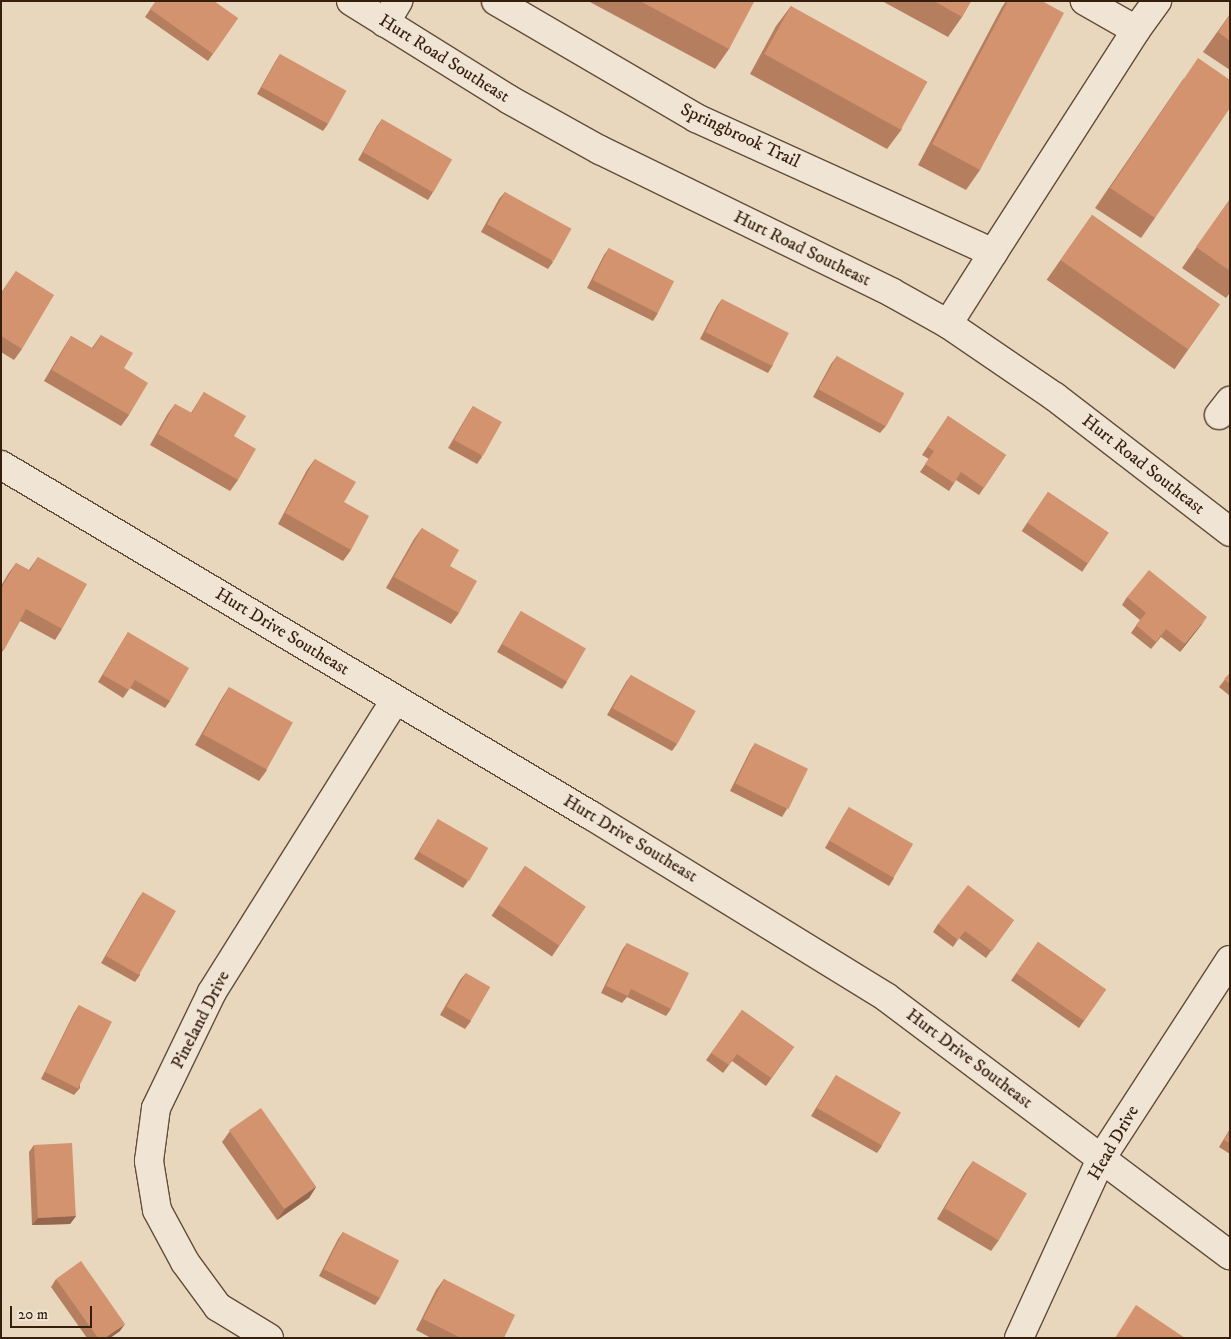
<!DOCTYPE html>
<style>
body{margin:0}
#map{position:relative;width:1231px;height:1339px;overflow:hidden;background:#e8d6bd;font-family:"IM FELL DW Pica",serif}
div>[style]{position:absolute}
.roads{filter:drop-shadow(1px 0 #624d38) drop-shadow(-1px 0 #624d38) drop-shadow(0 1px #624d38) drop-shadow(0 -1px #624d38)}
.street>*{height:28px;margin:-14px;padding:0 14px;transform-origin:14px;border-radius:14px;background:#f0e4d4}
.secondary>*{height:28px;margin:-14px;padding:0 14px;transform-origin:14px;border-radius:14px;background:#f0e4d4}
.wall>*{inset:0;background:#b57e5f;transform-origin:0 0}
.shaded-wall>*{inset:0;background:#94674e}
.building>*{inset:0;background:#d3936f;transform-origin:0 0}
span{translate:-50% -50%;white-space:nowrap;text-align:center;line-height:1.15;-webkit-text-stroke:5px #f0e4d4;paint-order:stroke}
.street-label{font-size:18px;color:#351f0c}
.frame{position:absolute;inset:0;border:2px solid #351f0c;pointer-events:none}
.scale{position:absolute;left:10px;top:1306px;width:82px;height:22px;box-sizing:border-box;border:2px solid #351f0c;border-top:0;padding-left:6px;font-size:15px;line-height:18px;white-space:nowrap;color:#351f0c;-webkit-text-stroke:4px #f0e4d4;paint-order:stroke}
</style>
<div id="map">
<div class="roads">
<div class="street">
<div style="left:496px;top:1px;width:232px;rotate:30.3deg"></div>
<div style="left:696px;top:118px;width:326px;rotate:24.4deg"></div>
<div style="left:993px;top:253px;width:265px;rotate:-57.3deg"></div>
<div style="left:1136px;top:30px;width:59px;rotate:-150.4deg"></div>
<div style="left:385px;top:23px;width:26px;rotate:-59deg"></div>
<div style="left:1136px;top:30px;width:36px;rotate:-54deg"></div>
<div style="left:948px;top:324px;width:84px;rotate:-57.6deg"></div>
<div style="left:1219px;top:415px;width:18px;rotate:-52deg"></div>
<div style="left:1px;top:465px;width:687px;rotate:30.71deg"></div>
<div style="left:592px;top:816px;width:345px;rotate:31.6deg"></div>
<div style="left:886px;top:997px;width:430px;rotate:36.9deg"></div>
<div style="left:269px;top:1338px;width:60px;rotate:-148.7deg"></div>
<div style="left:218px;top:1307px;width:56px;rotate:-126.3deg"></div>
<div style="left:185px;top:1262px;width:59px;rotate:-118.3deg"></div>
<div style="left:157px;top:1210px;width:50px;rotate:-99.3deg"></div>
<div style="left:149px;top:1161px;width:53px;rotate:-82.5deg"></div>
<div style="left:156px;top:1108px;width:129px;rotate:-64.2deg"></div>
<div style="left:212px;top:992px;width:345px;rotate:-57.9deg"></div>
<div style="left:1019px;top:1338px;width:199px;rotate:-65.4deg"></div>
<div style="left:1102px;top:1157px;width:235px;rotate:-57deg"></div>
</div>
<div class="secondary">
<div style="left:351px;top:1px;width:187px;rotate:31.9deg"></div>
<div style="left:510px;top:100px;width:103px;rotate:29.1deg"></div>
<div style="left:600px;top:150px;width:324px;rotate:26deg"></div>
<div style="left:891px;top:292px;width:65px;rotate:29.3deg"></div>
<div style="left:948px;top:324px;width:130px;rotate:34.3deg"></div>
<div style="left:1055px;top:397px;width:221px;rotate:37.6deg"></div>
</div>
</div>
<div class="wall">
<div style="clip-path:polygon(156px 1px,238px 18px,208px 61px,145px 17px)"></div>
<div style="clip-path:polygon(588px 1px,752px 1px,729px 49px,715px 69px)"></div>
<div style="clip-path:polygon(882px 1px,971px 1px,962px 17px,948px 37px)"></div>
<div style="clip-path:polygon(1006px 1px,1042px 1px,980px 170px,966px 190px,918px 165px,1002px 7px)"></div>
<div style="clip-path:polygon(791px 6px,902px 129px,887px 149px,750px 74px,776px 26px)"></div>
<div style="clip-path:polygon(1230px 14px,1230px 70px,1203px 52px)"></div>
<div style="clip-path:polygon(280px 54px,328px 124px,323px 131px,257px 94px,275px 62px)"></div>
<div style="clip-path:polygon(1184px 78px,1155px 218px,1141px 238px,1095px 208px)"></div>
<div style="clip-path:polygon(382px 119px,433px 192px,428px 200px,358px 160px,377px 126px)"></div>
<div style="clip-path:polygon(505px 192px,553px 262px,548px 269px,481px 232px,499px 199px)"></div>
<div style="clip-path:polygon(1230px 199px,1230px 293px,1226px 298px,1182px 268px)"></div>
<div style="left:1092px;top:215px;width:156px;height:79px;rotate:35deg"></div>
<div style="clip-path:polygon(609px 248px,658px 313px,653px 321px,587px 288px,604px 255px)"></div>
<div style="clip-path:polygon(16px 271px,22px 349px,14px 360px,1px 352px,1px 293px)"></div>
<div style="clip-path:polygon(722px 299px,773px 365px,768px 373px,700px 339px,717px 306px)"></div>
<div style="clip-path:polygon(101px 335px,124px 368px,129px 415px,121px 426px,44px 381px,64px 347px,71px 336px,92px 348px)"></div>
<div style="clip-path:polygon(837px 356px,886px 426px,880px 433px,813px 397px,831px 364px)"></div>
<div style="clip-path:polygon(204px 392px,234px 436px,238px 480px,230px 491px,150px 445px,167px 415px,175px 404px,191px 413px)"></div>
<div style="clip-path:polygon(473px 406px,482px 457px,477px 464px,448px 448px,468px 414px)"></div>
<div style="clip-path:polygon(948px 416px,1006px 455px,979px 495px,956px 480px,949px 491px,920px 472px,929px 459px,922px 455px)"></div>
<div style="clip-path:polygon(315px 459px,344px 502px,351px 550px,343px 561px,278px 524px,307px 470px)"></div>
<div style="left:1048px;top:492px;width:73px;height:47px;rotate:34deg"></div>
<div style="clip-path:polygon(422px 528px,450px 566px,459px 613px,451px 624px,386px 588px,414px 539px)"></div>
<div style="clip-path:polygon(38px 557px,62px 629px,55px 640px,20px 621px,1px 654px,1px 586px,8px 574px,16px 563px,29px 570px)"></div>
<div style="clip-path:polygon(1127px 597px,1202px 624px,1180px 652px,1161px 637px,1151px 649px,1131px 633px,1140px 620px,1122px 605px)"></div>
<div style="clip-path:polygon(521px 611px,567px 682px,562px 689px,497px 652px,516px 619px)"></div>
<div style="clip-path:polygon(128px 632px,170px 701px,165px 708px,130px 688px,123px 698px,98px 682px)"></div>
<div style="clip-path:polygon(1230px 673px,1230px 696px,1219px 687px)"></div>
<div style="clip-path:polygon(631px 675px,677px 744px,672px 751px,607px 715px,626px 682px)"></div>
<div style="clip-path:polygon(229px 687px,267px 770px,259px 781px,195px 745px,222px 698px)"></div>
<div style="clip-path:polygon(755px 743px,787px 809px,782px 817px,730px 791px,750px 751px)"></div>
<div style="clip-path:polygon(849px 807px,894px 878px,889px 886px,825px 848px,844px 815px)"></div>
<div style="clip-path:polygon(438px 819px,468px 881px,463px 888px,414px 859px)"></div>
<div style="left:525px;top:866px;width:73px;height:60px;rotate:34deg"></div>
<div style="clip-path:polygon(143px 892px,140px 975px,135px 982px,101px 963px,138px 899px)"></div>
<div style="clip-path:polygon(1014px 920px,986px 958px,959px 938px,953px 947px,933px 932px,938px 924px)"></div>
<div style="left:1038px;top:942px;width:83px;height:47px;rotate:35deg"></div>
<div style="clip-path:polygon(627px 943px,671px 1009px,666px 1016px,627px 997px,622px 1003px,601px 993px,622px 950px)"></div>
<div style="clip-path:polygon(466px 973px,471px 1021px,465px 1029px,440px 1015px,460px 980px)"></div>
<div style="clip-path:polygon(79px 1005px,80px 1088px,74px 1095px,41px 1079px,74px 1013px)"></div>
<div style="clip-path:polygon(742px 1010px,794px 1047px,766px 1086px,732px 1061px,723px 1073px,706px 1060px)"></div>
<div style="clip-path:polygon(836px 1075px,882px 1146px,877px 1153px,811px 1116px)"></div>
<div style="clip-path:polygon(1230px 1129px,1230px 1154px,1219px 1147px)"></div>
<div style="clip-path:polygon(230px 1131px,316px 1187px,309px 1198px,277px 1220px,222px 1142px)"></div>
<div style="clip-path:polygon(34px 1145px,76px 1216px,70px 1224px,32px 1225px,29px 1152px)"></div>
<div style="clip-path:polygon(973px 1161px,999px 1240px,991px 1251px,937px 1219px,965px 1172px)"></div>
<div style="clip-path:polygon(343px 1232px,380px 1298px,375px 1305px,319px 1276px,338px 1239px)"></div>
<div style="clip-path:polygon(56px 1279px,120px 1331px,110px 1338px,87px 1338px,51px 1287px)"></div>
<div style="clip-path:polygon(444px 1279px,504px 1338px,431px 1338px,416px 1330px,436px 1290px)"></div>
</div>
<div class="shaded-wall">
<div style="clip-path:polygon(1207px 617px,1202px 624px,1180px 652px,1185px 644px)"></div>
<div style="clip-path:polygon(316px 1187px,309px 1198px,277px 1220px,285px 1209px)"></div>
<div style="clip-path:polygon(76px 1216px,70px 1224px,32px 1225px,38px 1218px)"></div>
<div style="clip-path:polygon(125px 1324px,120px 1331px,110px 1338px,105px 1338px)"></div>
</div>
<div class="building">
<div style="clip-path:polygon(156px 1px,214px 1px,238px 18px,213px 54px,150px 9px)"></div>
<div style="clip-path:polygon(640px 1px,752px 1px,754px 2px,729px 49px)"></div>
<div style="clip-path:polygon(934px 1px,971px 1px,962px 17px)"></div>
<div style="clip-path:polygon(1008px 1px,1042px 1px,1064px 13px,980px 170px,932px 144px)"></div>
<div style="left:791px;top:6px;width:156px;height:55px;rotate:29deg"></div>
<div style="clip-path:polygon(1230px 14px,1230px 41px,1218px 32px)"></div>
<div style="left:280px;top:54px;width:76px;height:38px;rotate:29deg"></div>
<div style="clip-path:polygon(1198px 58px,1230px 80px,1230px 108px,1155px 218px,1110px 188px)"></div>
<div style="left:382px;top:119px;width:81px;height:38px;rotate:30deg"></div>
<div style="left:505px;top:192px;width:76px;height:37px;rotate:29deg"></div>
<div style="clip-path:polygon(1230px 199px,1230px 271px,1196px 247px)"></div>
<div style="left:1092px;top:215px;width:156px;height:55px;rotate:35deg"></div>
<div style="left:609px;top:248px;width:73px;height:36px;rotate:27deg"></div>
<div style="clip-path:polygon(16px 271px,54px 295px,22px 349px,1px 336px,1px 294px)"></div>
<div style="left:722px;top:299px;width:75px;height:37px;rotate:27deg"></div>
<div style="clip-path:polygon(101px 335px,133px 353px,124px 368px,148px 383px,129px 415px,52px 370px,71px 336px,93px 349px)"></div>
<div style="left:837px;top:356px;width:77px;height:38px;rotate:29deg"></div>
<div style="clip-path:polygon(204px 392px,246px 416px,234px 436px,256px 449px,238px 480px,158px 434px,175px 404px,192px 413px)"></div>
<div style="left:473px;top:406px;width:33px;height:39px;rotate:29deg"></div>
<div style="clip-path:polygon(948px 416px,1006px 455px,984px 488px,961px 472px,954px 483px,925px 464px,934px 451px,928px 447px)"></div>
<div style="clip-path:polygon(315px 459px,356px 482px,344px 502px,369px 516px,351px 550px,285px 513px)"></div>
<div style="left:1048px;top:492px;width:73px;height:37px;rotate:34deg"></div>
<div style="clip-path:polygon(422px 528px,459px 550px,450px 566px,477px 581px,459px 613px,394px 577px)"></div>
<div style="clip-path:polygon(38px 557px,87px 584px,62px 629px,26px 609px,4px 650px,1px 649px,1px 589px,16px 563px,30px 571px)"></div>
<div style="clip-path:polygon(1149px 570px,1207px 617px,1185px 644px,1166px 629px,1156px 642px,1136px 625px,1146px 613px,1127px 597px)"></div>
<div style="left:521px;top:611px;width:75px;height:38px;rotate:30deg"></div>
<div style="clip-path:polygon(128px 632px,189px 668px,170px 701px,135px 680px,129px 690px,103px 675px)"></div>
<div style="clip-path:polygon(1230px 673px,1230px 684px,1224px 679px)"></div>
<div style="left:631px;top:675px;width:74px;height:38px;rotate:29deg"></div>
<div style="left:229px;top:687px;width:73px;height:54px;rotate:29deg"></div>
<div style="left:755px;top:743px;width:59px;height:45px;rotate:26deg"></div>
<div style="left:849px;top:807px;width:74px;height:39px;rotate:30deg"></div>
<div style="left:438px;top:819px;width:58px;height:38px;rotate:30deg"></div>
<div style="left:525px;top:866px;width:73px;height:47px;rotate:34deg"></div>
<div style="clip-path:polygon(968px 885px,1014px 920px,992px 951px,965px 931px,958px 940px,938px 924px)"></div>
<div style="left:143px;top:892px;width:38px;height:74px;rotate:30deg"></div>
<div style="left:1038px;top:942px;width:83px;height:38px;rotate:35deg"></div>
<div style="clip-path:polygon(627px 943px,689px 973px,671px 1009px,631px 989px,628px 996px,606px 986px)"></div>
<div style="left:466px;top:973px;width:28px;height:39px;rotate:30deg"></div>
<div style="left:79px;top:1005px;width:37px;height:75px;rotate:27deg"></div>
<div style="clip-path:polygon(742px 1010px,794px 1047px,771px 1078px,737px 1054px,729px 1065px,711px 1053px)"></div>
<div style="left:836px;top:1075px;width:75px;height:38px;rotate:30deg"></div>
<div style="left:261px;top:1108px;width:96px;height:39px;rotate:55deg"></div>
<div style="clip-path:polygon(1230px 1131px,1230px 1143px,1224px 1140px)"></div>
<div style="left:72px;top:1143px;width:73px;height:38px;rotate:87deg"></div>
<div style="left:973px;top:1161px;width:63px;height:55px;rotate:31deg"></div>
<div style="left:343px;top:1232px;width:63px;height:42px;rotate:27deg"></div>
<div style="clip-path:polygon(81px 1261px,125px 1324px,105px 1338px,98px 1338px,56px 1279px)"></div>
<div style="clip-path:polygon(444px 1279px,515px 1315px,504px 1338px,461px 1338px,423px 1319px)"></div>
<div style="clip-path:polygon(1136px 1305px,1185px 1338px,1115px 1338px)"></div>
</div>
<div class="street-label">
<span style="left:444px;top:59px;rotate:32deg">Hurt Road Southeast</span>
<span style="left:740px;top:136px;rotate:25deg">Springbrook Trail</span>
<span style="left:802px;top:249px;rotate:26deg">Hurt Road Southeast</span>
<span style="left:1143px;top:465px;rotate:38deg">Hurt Road Southeast</span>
<span style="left:282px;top:632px;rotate:31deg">Hurt Drive Southeast</span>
<span style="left:630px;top:839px;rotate:31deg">Hurt Drive Southeast</span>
<span style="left:201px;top:1020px;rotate:-63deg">Pineland Drive</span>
<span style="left:969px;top:1059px;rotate:37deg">Hurt Drive Southeast</span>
<span style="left:1114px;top:1143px;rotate:-60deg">Head Drive</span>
</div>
<div class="frame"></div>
<div class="scale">20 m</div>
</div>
